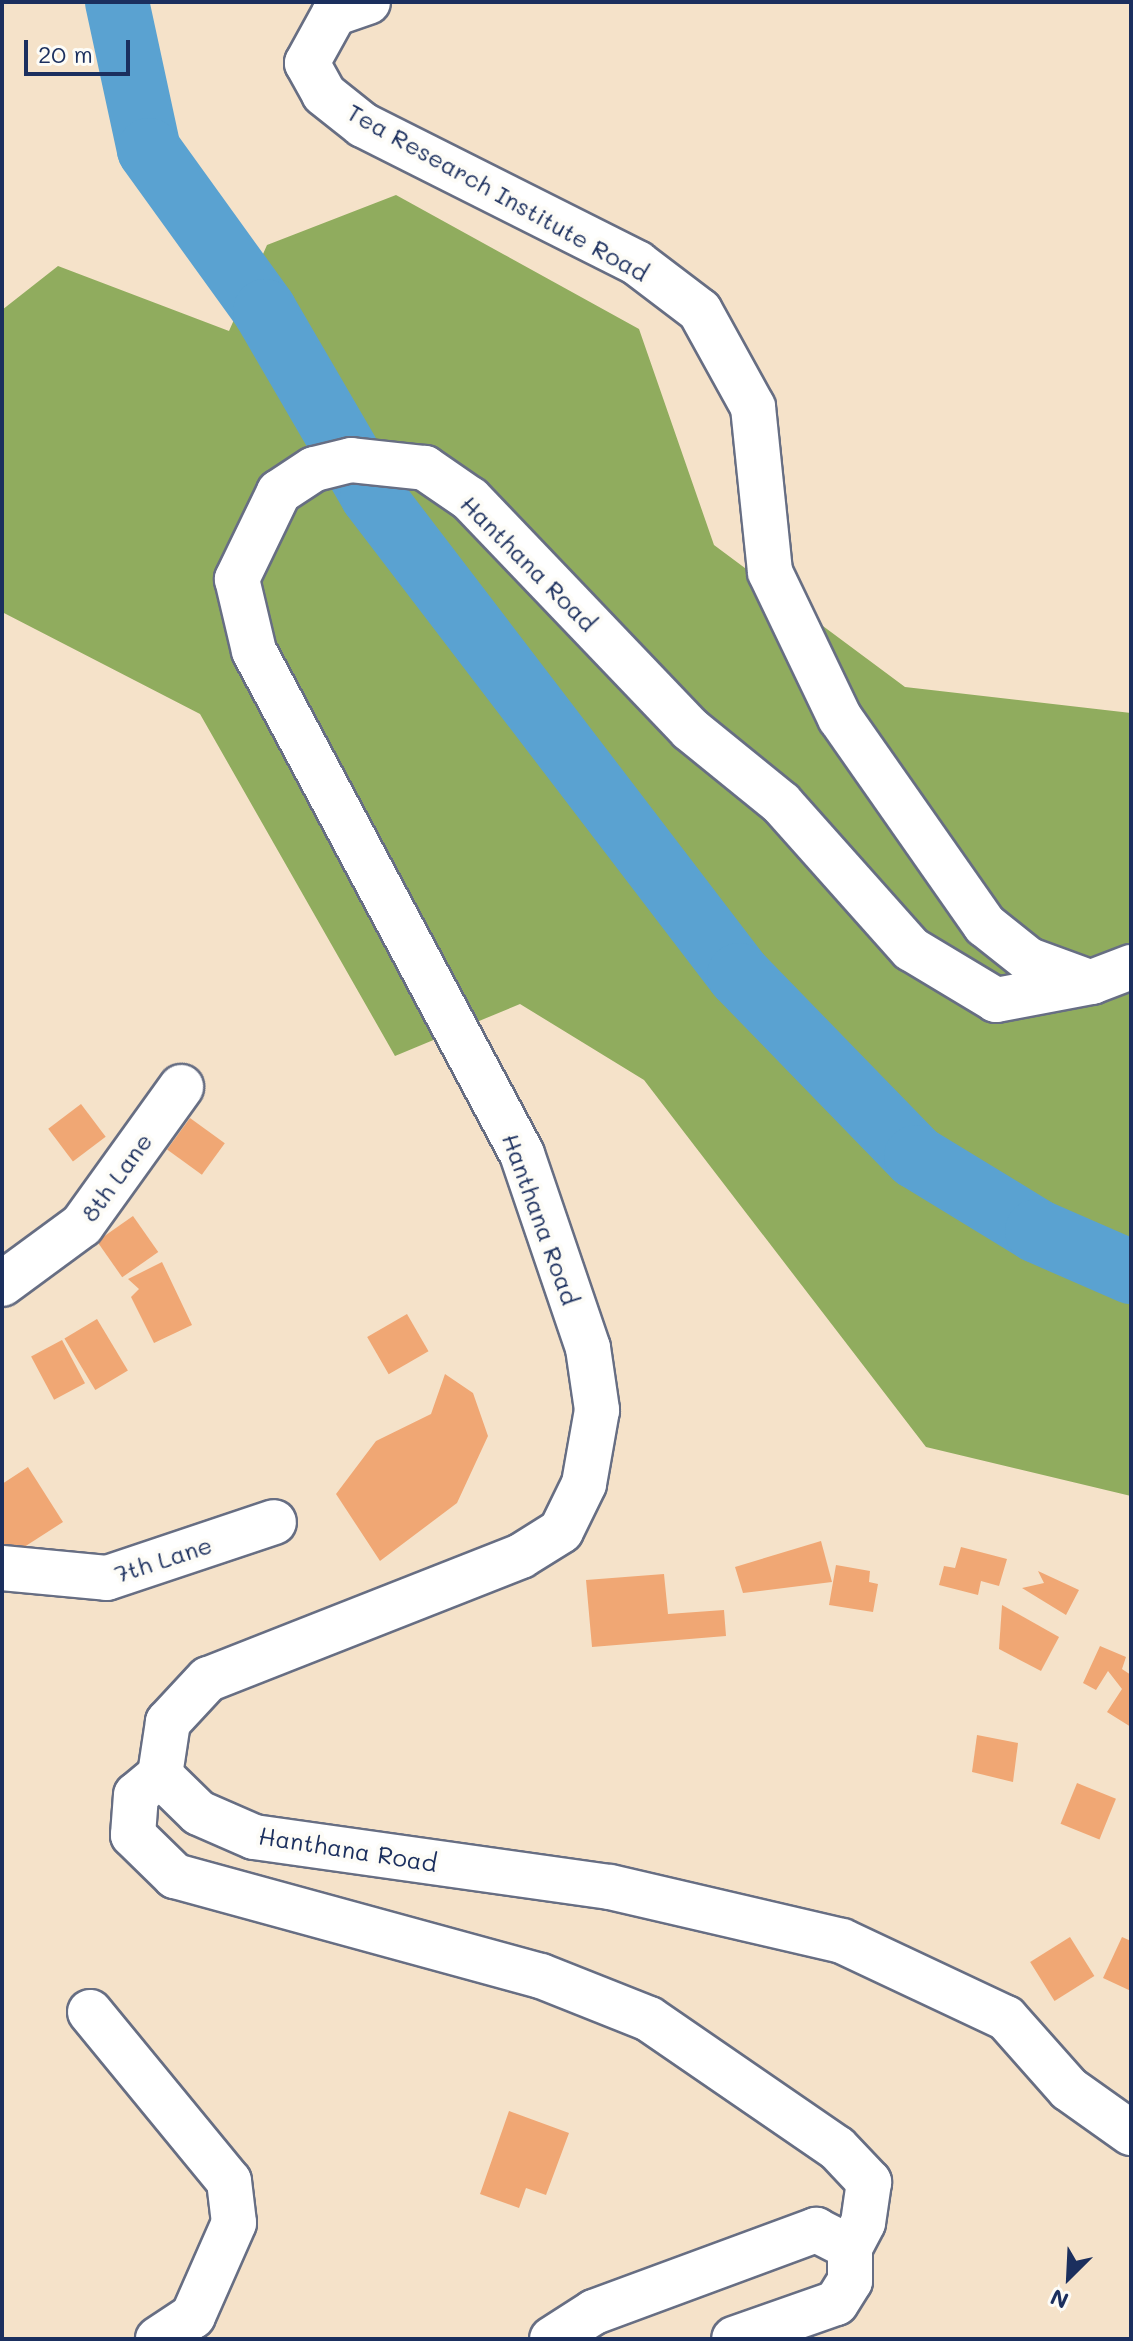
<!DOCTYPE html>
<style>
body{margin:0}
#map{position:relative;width:1133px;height:2341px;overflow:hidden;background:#f5e2c9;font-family:Mali,sans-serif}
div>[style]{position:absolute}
.forest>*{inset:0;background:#90ac5e}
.river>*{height:64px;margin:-32px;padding:0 32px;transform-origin:32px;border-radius:32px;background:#5aa2d1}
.building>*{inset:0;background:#f0a774;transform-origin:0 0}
.roads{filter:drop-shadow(2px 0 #676e83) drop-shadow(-2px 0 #676e83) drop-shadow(0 2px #676e83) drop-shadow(0 -2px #676e83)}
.minor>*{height:44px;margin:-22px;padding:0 22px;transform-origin:22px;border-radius:22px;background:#fff}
span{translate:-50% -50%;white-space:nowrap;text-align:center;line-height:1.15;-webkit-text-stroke:8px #fdfcf7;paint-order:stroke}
.street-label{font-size:24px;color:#1b2f5e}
.frame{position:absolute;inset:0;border:4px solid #1b2f5e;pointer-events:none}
.north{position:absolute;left:1029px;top:2237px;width:80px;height:80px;-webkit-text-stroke:6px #fdfcf7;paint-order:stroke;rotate:204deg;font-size:22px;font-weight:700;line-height:32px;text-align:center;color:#1b2f5e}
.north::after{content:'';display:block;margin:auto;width:28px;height:36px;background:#1b2f5e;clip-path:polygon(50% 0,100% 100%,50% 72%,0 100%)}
.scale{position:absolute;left:24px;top:40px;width:106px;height:36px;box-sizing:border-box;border:4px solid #1b2f5e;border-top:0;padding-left:10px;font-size:24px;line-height:28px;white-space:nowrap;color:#1b2f5e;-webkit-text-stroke:6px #fdfcf7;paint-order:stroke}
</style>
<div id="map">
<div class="forest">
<div style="clip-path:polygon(396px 195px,639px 329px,714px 545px,905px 687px,1131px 713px,1131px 1496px,926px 1447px,644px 1080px,520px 1004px,395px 1056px,200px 714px,2px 612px,2px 310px,58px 266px,229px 331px,267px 245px)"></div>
</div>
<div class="river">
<div style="left:117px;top:2px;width:151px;rotate:77.8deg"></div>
<div style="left:149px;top:150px;width:198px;rotate:54.2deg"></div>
<div style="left:265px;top:311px;width:213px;rotate:59.8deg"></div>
<div style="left:372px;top:495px;width:604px;rotate:52.6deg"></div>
<div style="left:739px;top:975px;width:254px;rotate:45.8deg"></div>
<div style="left:916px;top:1157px;width:142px;rotate:31.4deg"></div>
<div style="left:1037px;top:1231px;width:103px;rotate:23.6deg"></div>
</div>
<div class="building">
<div style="left:81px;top:1104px;width:41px;height:41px;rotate:53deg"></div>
<div style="left:190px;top:1118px;width:43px;height:39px;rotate:36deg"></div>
<div style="left:133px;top:1216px;width:44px;height:44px;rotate:55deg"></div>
<div style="clip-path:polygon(162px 1262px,192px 1325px,154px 1343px,131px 1297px,139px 1289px,128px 1279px)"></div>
<div style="left:407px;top:1314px;width:43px;height:46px;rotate:60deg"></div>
<div style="left:97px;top:1319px;width:60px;height:38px;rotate:59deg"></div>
<div style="left:62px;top:1340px;width:49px;height:35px;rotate:62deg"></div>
<div style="clip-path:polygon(445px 1374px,473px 1393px,488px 1436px,457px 1503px,380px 1561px,336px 1494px,376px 1441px,431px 1414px)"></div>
<div style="clip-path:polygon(28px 1467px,63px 1522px,4px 1560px,2px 1484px)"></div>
<div style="clip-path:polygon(821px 1541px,832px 1582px,743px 1593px,735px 1567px)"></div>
<div style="clip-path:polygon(961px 1547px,1007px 1559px,999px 1586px,981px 1581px,978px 1595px,939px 1585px,944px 1566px,955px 1568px)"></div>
<div style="clip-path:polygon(836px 1565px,870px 1571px,869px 1582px,878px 1584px,873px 1612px,829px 1605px)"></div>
<div style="clip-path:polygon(1038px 1571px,1079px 1590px,1066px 1615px,1022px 1588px,1044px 1583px)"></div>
<div style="clip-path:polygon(664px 1574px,668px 1614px,724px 1610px,726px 1636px,592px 1647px,586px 1580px)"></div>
<div style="clip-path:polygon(1002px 1605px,1059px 1637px,1041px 1671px,999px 1649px)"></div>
<div style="clip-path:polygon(1100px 1646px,1126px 1657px,1122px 1669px,1131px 1675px,1131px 1727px,1107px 1712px,1122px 1689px,1108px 1671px,1096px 1690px,1083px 1683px)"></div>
<div style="clip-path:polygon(977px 1735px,1018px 1743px,1013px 1782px,972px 1772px)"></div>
<div style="left:1077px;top:1783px;width:42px;height:44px;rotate:22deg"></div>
<div style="left:1070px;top:1937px;width:46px;height:47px;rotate:58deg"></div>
<div style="clip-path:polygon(1122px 1937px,1131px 1941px,1131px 1991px,1103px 1978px)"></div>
<div style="clip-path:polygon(509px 2111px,569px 2133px,546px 2195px,526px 2188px,519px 2208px,480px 2194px)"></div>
</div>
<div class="roads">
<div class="minor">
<div style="left:368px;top:2px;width:36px;rotate:161deg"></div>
<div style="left:334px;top:14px;width:56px;rotate:118.9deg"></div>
<div style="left:307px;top:63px;width:35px;rotate:61deg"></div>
<div style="left:324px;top:94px;width:50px;rotate:38.5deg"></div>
<div style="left:363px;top:125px;width:307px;rotate:26.7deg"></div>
<div style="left:637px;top:263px;width:79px;rotate:37.3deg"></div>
<div style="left:700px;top:311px;width:110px;rotate:61.1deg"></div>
<div style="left:753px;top:407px;width:166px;rotate:84.1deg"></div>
<div style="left:770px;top:572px;width:162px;rotate:64.4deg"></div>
<div style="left:840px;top:718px;width:253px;rotate:55deg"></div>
<div style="left:985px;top:925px;width:56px;rotate:38.5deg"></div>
<div style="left:1029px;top:960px;width:64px;rotate:20.1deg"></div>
<div style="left:1131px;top:967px;width:42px;rotate:159deg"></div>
<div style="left:1092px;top:982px;width:98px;rotate:169.4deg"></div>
<div style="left:996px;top:1000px;width:99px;rotate:-149deg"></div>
<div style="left:911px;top:949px;width:195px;rotate:-131.7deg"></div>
<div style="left:781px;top:803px;width:117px;rotate:-140.9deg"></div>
<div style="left:690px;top:729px;width:318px;rotate:-133.7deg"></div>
<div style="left:470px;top:499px;width:55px;rotate:-145.4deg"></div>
<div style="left:425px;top:468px;width:74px;rotate:-173.8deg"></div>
<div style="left:351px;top:460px;width:38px;rotate:166deg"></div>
<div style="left:314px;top:469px;width:42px;rotate:146.7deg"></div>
<div style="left:279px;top:492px;width:97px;rotate:115.8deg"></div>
<div style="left:237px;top:579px;width:74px;rotate:76.7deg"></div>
<div style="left:254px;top:651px;width:570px;rotate:61.95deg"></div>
<div style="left:522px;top:1154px;width:205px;rotate:71.2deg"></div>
<div style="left:588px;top:1348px;width:63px;rotate:81.7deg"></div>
<div style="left:597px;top:1410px;width:75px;rotate:100deg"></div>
<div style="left:584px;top:1484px;width:52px;rotate:116.1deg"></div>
<div style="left:561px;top:1531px;width:47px;rotate:148deg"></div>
<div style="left:521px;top:1556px;width:336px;rotate:158.5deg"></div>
<div style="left:208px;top:1679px;width:59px;rotate:132.9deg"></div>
<div style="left:168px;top:1722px;width:54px;rotate:98.6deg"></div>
<div style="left:160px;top:1775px;width:54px;rotate:44.3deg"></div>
<div style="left:199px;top:1813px;width:60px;rotate:23.6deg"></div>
<div style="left:254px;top:1837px;width:359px;rotate:8deg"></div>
<div style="left:610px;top:1887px;width:238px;rotate:13.1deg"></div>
<div style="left:842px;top:1941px;width:181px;rotate:25.2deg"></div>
<div style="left:1006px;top:2018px;width:95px;rotate:48.4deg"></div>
<div style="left:1069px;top:2089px;width:76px;rotate:35.4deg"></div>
<div style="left:2px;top:1284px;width:99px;rotate:-36.4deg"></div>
<div style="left:82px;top:1225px;width:170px;rotate:-54.3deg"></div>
<div style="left:2px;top:1568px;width:105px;rotate:5.4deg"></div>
<div style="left:107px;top:1578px;width:176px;rotate:-18.5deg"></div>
<div style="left:160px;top:1775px;width:31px;rotate:140deg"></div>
<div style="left:136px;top:1795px;width:40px;rotate:94.3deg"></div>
<div style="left:133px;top:1835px;width:59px;rotate:44.3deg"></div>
<div style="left:175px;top:1876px;width:379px;rotate:15.3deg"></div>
<div style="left:541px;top:1976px;width:116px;rotate:21.7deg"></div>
<div style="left:649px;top:2019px;width:228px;rotate:34.5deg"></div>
<div style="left:837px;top:2148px;width:47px;rotate:46.7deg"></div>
<div style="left:869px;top:2182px;width:41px;rotate:98.3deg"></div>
<div style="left:863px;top:2223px;width:27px;rotate:118deg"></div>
<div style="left:90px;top:2012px;width:219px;rotate:50.6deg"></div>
<div style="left:229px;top:2181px;width:42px;rotate:83.2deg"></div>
<div style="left:234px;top:2223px;width:102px;rotate:113.8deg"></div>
<div style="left:193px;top:2316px;width:42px;rotate:146.7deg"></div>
<div style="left:552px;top:2339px;width:50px;rotate:-32.7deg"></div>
<div style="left:594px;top:2312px;width:237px;rotate:-20.3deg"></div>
<div style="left:816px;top:2230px;width:38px;rotate:27deg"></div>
<div style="left:850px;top:2247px;width:34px;rotate:90deg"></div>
<div style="left:850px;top:2281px;width:26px;rotate:122deg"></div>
<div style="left:836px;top:2303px;width:108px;rotate:160.6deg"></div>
</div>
</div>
<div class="street-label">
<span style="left:498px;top:192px;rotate:29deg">Tea Research Institute Road</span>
<span style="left:529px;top:563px;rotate:45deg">Hanthana Road</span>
<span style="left:116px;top:1177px;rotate:-54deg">8th Lane</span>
<span style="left:541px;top:1219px;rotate:70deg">Hanthana Road</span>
<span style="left:163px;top:1559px;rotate:-18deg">7th Lane</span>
<span style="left:348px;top:1849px;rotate:9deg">Hanthana Road</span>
</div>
<div class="frame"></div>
<div class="north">N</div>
<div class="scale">20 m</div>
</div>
